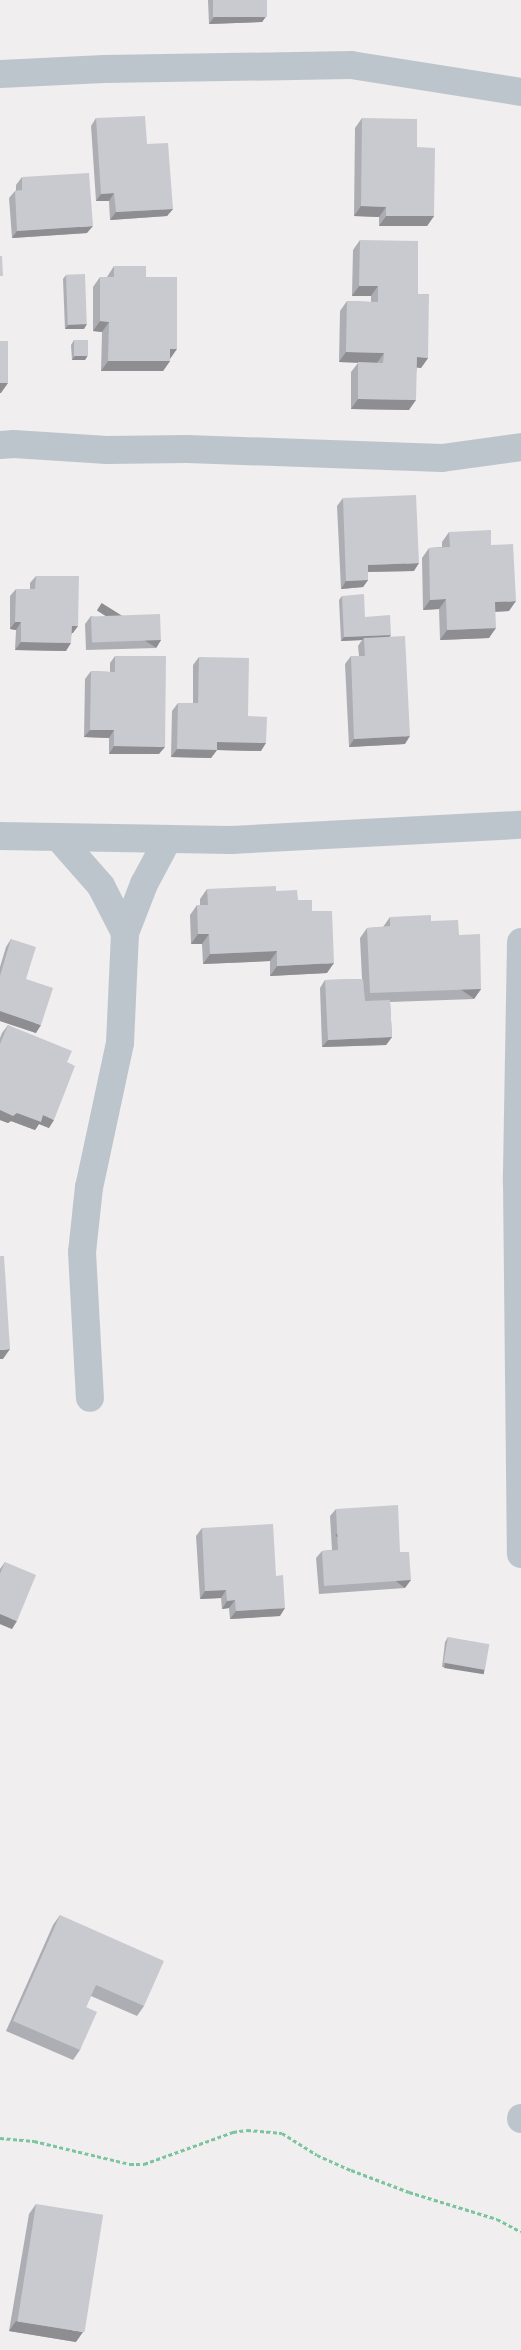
<!DOCTYPE html>
<style>
body{margin:0}
#map{position:relative;width:521px;height:2350px;overflow:hidden;background:#f0eeee;font-family:"Roboto Condensed",sans-serif}
div>[style]{position:absolute}
.path>*{height:3px;margin-top:-1.5px;transform-origin:0;background:repeating-linear-gradient(90deg,#7bc59e 0 4px,transparent 0 6.5px)}
.minor>*{height:28px;margin:-14px;padding:0 14px;transform-origin:14px;border-radius:14px;background:#bdc5cc}
.wall>*{inset:0;background:#adaeb3}
.shaded-wall>*{inset:0;background:#8d8d92;transform-origin:0 0}
.building>*{inset:0;background:#c9cad0;transform-origin:0 0}
span{translate:-50% -50%;white-space:nowrap;text-align:center;line-height:1.15;-webkit-text-stroke:4px #fff;paint-order:stroke}
</style>
<div id="map">
<div class="path">
<div style="left:0;top:2138px;width:34px;rotate:5deg"></div>
<div style="left:34px;top:2141px;width:99px;rotate:13.5deg"></div>
<div style="left:130px;top:2164px;width:14px"></div>
<div style="left:144px;top:2164px;width:95px;rotate:-19.8deg"></div>
<div style="left:233px;top:2132px;width:14px;rotate:-8deg"></div>
<div style="left:247px;top:2130px;width:35px;rotate:5deg"></div>
<div style="left:282px;top:2133px;width:41px;rotate:32.2deg"></div>
<div style="left:317px;top:2155px;width:37px;rotate:24deg"></div>
<div style="left:351px;top:2170px;width:62px;rotate:20.8deg"></div>
<div style="left:409px;top:2192px;width:92px;rotate:17.1deg"></div>
<div style="left:497px;top:2219px;width:27px;rotate:28deg"></div>
</div>
<div class="minor">
<div style="left:0;top:74px;width:104px;rotate:-2.8deg"></div>
<div style="left:104px;top:69px;width:247px;rotate:-0.9deg"></div>
<div style="left:351px;top:65px;width:172px;rotate:9deg"></div>
<div style="left:0;top:445px;width:14px;rotate:-4deg"></div>
<div style="left:14px;top:444px;width:93px;rotate:3.7deg"></div>
<div style="left:107px;top:450px;width:80px;rotate:-0.7deg"></div>
<div style="left:187px;top:449px;width:255px;rotate:2deg"></div>
<div style="left:442px;top:458px;width:80px;rotate:-7.9deg"></div>
<div style="left:0;top:836px;width:231px;rotate:1deg"></div>
<div style="left:231px;top:840px;width:290px;rotate:-3deg"></div>
<div style="left:58px;top:837px;width:65px;rotate:48.7deg"></div>
<div style="left:101px;top:886px;width:53px;rotate:62.9deg"></div>
<div style="left:125px;top:933px;width:110px;rotate:92.6deg"></div>
<div style="left:120px;top:1043px;width:147px;rotate:102.1deg"></div>
<div style="left:89px;top:1187px;width:65px;rotate:96.1deg"></div>
<div style="left:82px;top:1252px;width:146px;rotate:86.9deg"></div>
<div style="left:125px;top:933px;width:53px;rotate:-68.8deg"></div>
<div style="left:144px;top:884px;width:51px;rotate:-61.9deg"></div>
<div style="left:521px;top:942px;width:241px;rotate:91deg"></div>
<div style="left:517px;top:1183px;width:371px;rotate:89.4deg"></div>
<div style="left:521px;top:2118px;width:1px;rotate:90deg"></div>
</div>
<div class="wall">
<div style="clip-path:polygon(208px 0,267px 0,267px 15px,262px 22px,209px 24px)"></div>
<div style="clip-path:polygon(96px 118px,147px 144px,173px 209px,167px 216px,110px 220px,109px 201px,96px 201px,91px 126px)"></div>
<div style="clip-path:polygon(362px 118px,434px 216px,427px 226px,379px 226px,379px 217px,354px 216px,355px 128px)"></div>
<div style="clip-path:polygon(22px 177px,87px 233px,12px 238px,9px 198px,15px 191px,16px 190px,16px 185px)"></div>
<div style="clip-path:polygon(360px 240px,418px 294px,428px 358px,421px 368px,417px 367px,409px 410px,351px 409px,351px 372px,358px 363px,339px 362px,340px 311px,347px 301px,371px 302px,371px 296px,352px 296px,353px 250px)"></div>
<div style="clip-path:polygon(114px 266px,146px 277px,170px 359px,170px 361px,163px 371px,101px 371px,102px 332px,93px 331px,93px 287px,100px 277px,107px 277px)"></div>
<div style="clip-path:polygon(66px 275px,84px 329px,65px 329px,63px 279px)"></div>
<div style="clip-path:polygon(74px 340px,88px 355px,85px 360px,72px 360px,71px 345px)"></div>
<div style="clip-path:polygon(343px 498px,414px 571px,368px 572px,368px 580px,363px 587px,341px 589px,337px 506px)"></div>
<div style="clip-path:polygon(449px 532px,491px 545px,509px 611px,495px 612px,489px 638px,440px 640px,439px 609px,423px 610px,422px 558px,429px 548px,442px 547px,442px 542px)"></div>
<div style="clip-path:polygon(36px 576px,73px 633px,72px 633px,66px 651px,15px 650px,16px 630px,10px 629px,10px 596px,16px 589px,30px 589px,30px 583px)"></div>
<div style="clip-path:polygon(342px 596px,365px 617px,389px 637px,405px 744px,349px 747px,345px 664px,351px 656px,359px 656px,358px 646px,362px 640px,341px 641px,339px 600px)"></div>
<div style="clip-path:polygon(91px 616px,161px 640px,156px 648px,86px 650px,85px 624px)"></div>
<div style="clip-path:polygon(115px 656px,159px 754px,109px 754px,109px 738px,84px 737px,85px 679px,91px 671px,110px 672px,110px 663px)"></div>
<div style="clip-path:polygon(199px 657px,248px 716px,261px 751px,217px 750px,211px 758px,171px 757px,172px 711px,178px 703px,193px 703px,193px 665px)"></div>
<div style="clip-path:polygon(207px 889px,276px 891px,298px 900px,312px 911px,327px 973px,270px 976px,270px 961px,203px 964px,202px 944px,191px 944px,190px 915px,197px 905px,200px 905px,200px 899px)"></div>
<div style="clip-path:polygon(390px 917px,431px 921px,459px 935px,481px 989px,474px 999px,390px 1002px,392px 1037px,386px 1045px,322px 1047px,320px 988px,325px 980px,362px 979px,360px 938px,367px 928px,383px 927px)"></div>
<div style="clip-path:polygon(11px 939px,26px 979px,36px 1033px,0 1021px,0 967px,6px 947px)"></div>
<div style="clip-path:polygon(8px 1025px,67px 1062px,49px 1128px,39px 1124px,35px 1130px,11px 1121px,8px 1123px,0 1120px,0 1038px,2px 1033px)"></div>
<div style="clip-path:polygon(336px 1509px,400px 1552px,405px 1588px,319px 1594px,316px 1558px,322px 1551px,332px 1550px,330px 1516px)"></div>
<div style="clip-path:polygon(202px 1528px,276px 1576px,280px 1616px,230px 1619px,229px 1608px,222px 1609px,221px 1598px,200px 1599px,196px 1536px)"></div>
<div style="clip-path:polygon(5px 1562px,12px 1629px,0 1624px,0 1569px)"></div>
<div style="clip-path:polygon(448px 1637px,485px 1669px,482px 1673px,442px 1667px,445px 1642px)"></div>
<div style="clip-path:polygon(60px 1915px,144px 2006px,137px 2016px,91px 1996px,86px 2007px,80px 2050px,73px 2060px,6px 2031px,53px 1925px)"></div>
<div style="clip-path:polygon(36px 2204px,76px 2342px,9px 2331px,29px 2214px)"></div>
</div>
<div class="shaded-wall">
<div style="clip-path:polygon(267px 15px,262px 22px,209px 24px,214px 17px)"></div>
<div style="clip-path:polygon(114px 193px,109px 201px,96px 201px,101px 194px)"></div>
<div style="clip-path:polygon(361px 206px,386px 207px,379px 217px,354px 216px)"></div>
<div style="clip-path:polygon(173px 209px,167px 216px,110px 220px,116px 212px)"></div>
<div style="clip-path:polygon(386px 216px,434px 216px,427px 226px,379px 226px)"></div>
<div style="clip-path:polygon(93px 226px,87px 233px,12px 238px,17px 231px)"></div>
<div style="clip-path:polygon(359px 286px,378px 286px,371px 296px,352px 296px)"></div>
<div style="clip-path:polygon(100px 321px,109px 322px,102px 332px,93px 331px)"></div>
<div style="clip-path:polygon(87px 324px,84px 329px,65px 329px,68px 325px)"></div>
<div style="clip-path:polygon(170px 349px,177px 349px,170px 359px)"></div>
<div style="clip-path:polygon(346px 352px,384px 353px,377px 363px,339px 362px)"></div>
<div style="clip-path:polygon(88px 355px,85px 360px,72px 360px,75px 356px)"></div>
<div style="clip-path:polygon(417px 357px,428px 358px,421px 368px,410px 367px)"></div>
<div style="clip-path:polygon(108px 361px,170px 361px,163px 371px,101px 371px)"></div>
<div style="clip-path:polygon(0 383px,8px 383px,1px 393px,0 393px)"></div>
<div style="clip-path:polygon(358px 399px,416px 400px,409px 410px,351px 409px)"></div>
<div style="clip-path:polygon(419px 563px,414px 571px,362px 572px,368px 565px)"></div>
<div style="clip-path:polygon(368px 580px,363px 587px,341px 589px,346px 581px)"></div>
<div style="clip-path:polygon(446px 599px,439px 609px,423px 610px,430px 600px)"></div>
<div style="clip-path:polygon(516px 601px,509px 611px,488px 612px,495px 602px)"></div>
<div style="clip-path:polygon(15px 622px,21px 622px,16px 630px,10px 629px)"></div>
<div style="clip-path:polygon(72px 626px,78px 626px,73px 633px,66px 633px)"></div>
<div style="clip-path:polygon(496px 628px,489px 638px,440px 640px,447px 630px)"></div>
<div style="clip-path:polygon(391px 635px,388px 639px,364px 638px,362px 640px,341px 641px,344px 637px)"></div>
<div style="left:161px;top:640px;width:9px;height:70px;rotate:122deg"></div>
<div style="clip-path:polygon(21px 642px,71px 643px,66px 651px,15px 650px)"></div>
<div style="clip-path:polygon(90px 730px,114px 730px,109px 738px,84px 737px)"></div>
<div style="clip-path:polygon(410px 736px,405px 744px,349px 747px,354px 739px)"></div>
<div style="clip-path:polygon(217px 742px,266px 743px,261px 751px,217px 750px,211px 758px,171px 757px,177px 749px)"></div>
<div style="clip-path:polygon(114px 746px,165px 747px,159px 754px,109px 754px)"></div>
<div style="clip-path:polygon(198px 934px,209px 934px,202px 944px,191px 944px)"></div>
<div style="clip-path:polygon(277px 951px,270px 961px,203px 964px,210px 954px)"></div>
<div style="clip-path:polygon(334px 963px,327px 973px,270px 976px,277px 966px)"></div>
<div style="left:481px;top:989px;width:12px;height:111px;rotate:125deg"></div>
<div style="clip-path:polygon(0 1011px,41px 1025px,36px 1033px,0 1021px)"></div>
<div style="clip-path:polygon(392px 1037px,386px 1045px,322px 1047px,328px 1040px)"></div>
<div style="clip-path:polygon(0 1110px,17px 1113px,43px 1115px,54px 1120px,49px 1128px,39px 1124px,35px 1130px,11px 1121px,8px 1123px,0 1120px)"></div>
<div style="clip-path:polygon(10px 1349px,3px 1359px,0 1359px,0 1350px)"></div>
<div style="left:411px;top:1580px;width:10px;height:87px;rotate:127deg"></div>
<div style="clip-path:polygon(226px 1590px,221px 1598px,200px 1599px,205px 1591px)"></div>
<div style="clip-path:polygon(235px 1600px,229px 1608px,222px 1609px,227px 1601px)"></div>
<div style="clip-path:polygon(285px 1608px,280px 1616px,230px 1619px,236px 1611px)"></div>
<div style="clip-path:polygon(0 1614px,17px 1621px,12px 1629px,0 1624px)"></div>
<div style="left:445px;top:1663px;width:40px;height:5px;rotate:9deg"></div>
<div style="clip-path:polygon(16px 2321px,83px 2332px,76px 2342px,9px 2331px)"></div>
</div>
<div class="building">
<div style="left:213px;top:0;width:54px;height:17px"></div>
<div style="clip-path:polygon(145px 116px,147px 144px,168px 143px,173px 209px,116px 212px,114px 193px,101px 194px,96px 118px)"></div>
<div style="clip-path:polygon(362px 118px,417px 119px,417px 147px,435px 148px,434px 216px,386px 216px,386px 207px,361px 206px)"></div>
<div style="clip-path:polygon(89px 173px,93px 226px,17px 231px,15px 191px,22px 190px,22px 177px)"></div>
<div style="clip-path:polygon(360px 240px,418px 241px,418px 294px,429px 294px,428px 358px,417px 357px,416px 400px,358px 399px,358px 362px,383px 363px,384px 353px,346px 352px,347px 301px,378px 302px,378px 286px,359px 286px)"></div>
<div style="clip-path:polygon(0 256px,2px 256px,3px 276px,0 276px)"></div>
<div style="clip-path:polygon(114px 266px,146px 266px,146px 277px,177px 277px,177px 349px,170px 349px,170px 361px,108px 361px,109px 322px,100px 321px,100px 277px,114px 277px)"></div>
<div style="left:85px;top:274px;width:50px;height:19px;rotate:88deg"></div>
<div style="left:74px;top:340px;width:14px;height:16px"></div>
<div style="left:0;top:341px;width:8px;height:42px"></div>
<div style="clip-path:polygon(416px 495px,419px 563px,368px 565px,368px 580px,346px 581px,343px 498px)"></div>
<div style="clip-path:polygon(491px 530px,491px 545px,513px 544px,516px 601px,495px 602px,496px 628px,447px 630px,446px 599px,430px 600px,429px 548px,450px 547px,449px 532px)"></div>
<div style="clip-path:polygon(36px 576px,79px 576px,78px 626px,72px 626px,71px 643px,21px 642px,21px 622px,15px 622px,16px 589px,35px 589px)"></div>
<div style="clip-path:polygon(364px 594px,365px 617px,390px 615px,391px 635px,344px 637px,342px 596px)"></div>
<div style="left:160px;top:614px;width:26px;height:69px;rotate:88deg"></div>
<div style="clip-path:polygon(405px 636px,410px 736px,354px 739px,351px 656px,365px 656px,364px 638px)"></div>
<div style="clip-path:polygon(115px 656px,166px 656px,165px 747px,114px 746px,114px 730px,90px 730px,91px 671px,115px 672px)"></div>
<div style="clip-path:polygon(199px 657px,249px 658px,248px 716px,267px 717px,266px 743px,217px 742px,217px 750px,177px 749px,178px 703px,198px 703px)"></div>
<div style="clip-path:polygon(276px 886px,276px 891px,297px 890px,298px 900px,312px 900px,312px 911px,332px 911px,334px 963px,277px 966px,277px 951px,210px 954px,209px 934px,198px 934px,197px 905px,208px 905px,207px 889px)"></div>
<div style="clip-path:polygon(431px 915px,431px 921px,458px 920px,459px 935px,480px 934px,481px 989px,370px 993px,367px 928px,390px 926px,390px 917px)"></div>
<div style="clip-path:polygon(11px 939px,36px 947px,26px 979px,53px 988px,41px 1025px,0 1011px,0 976px)"></div>
<div style="clip-path:polygon(363px 979px,365px 1001px,390px 1000px,392px 1037px,328px 1040px,325px 980px)"></div>
<div style="clip-path:polygon(8px 1025px,72px 1051px,67px 1062px,75px 1066px,54px 1120px,43px 1115px,41px 1122px,17px 1113px,13px 1116px,0 1110px,0 1044px)"></div>
<div style="clip-path:polygon(0 1256px,4px 1256px,10px 1349px,0 1350px)"></div>
<div style="clip-path:polygon(398px 1505px,400px 1552px,409px 1552px,411px 1580px,324px 1586px,322px 1551px,338px 1550px,336px 1509px)"></div>
<div style="clip-path:polygon(273px 1524px,276px 1576px,283px 1575px,285px 1608px,236px 1611px,235px 1600px,227px 1601px,226px 1590px,205px 1591px,202px 1528px)"></div>
<div style="clip-path:polygon(5px 1562px,36px 1575px,17px 1621px,0 1614px,0 1574px)"></div>
<div style="left:448px;top:1637px;width:42px;height:26px;rotate:10deg"></div>
<div style="clip-path:polygon(60px 1915px,164px 1961px,144px 2006px,96px 1985px,86px 2007px,97px 2012px,80px 2050px,13px 2021px)"></div>
<div style="left:36px;top:2204px;width:68px;height:119px;rotate:9deg"></div>
</div>
</div>
